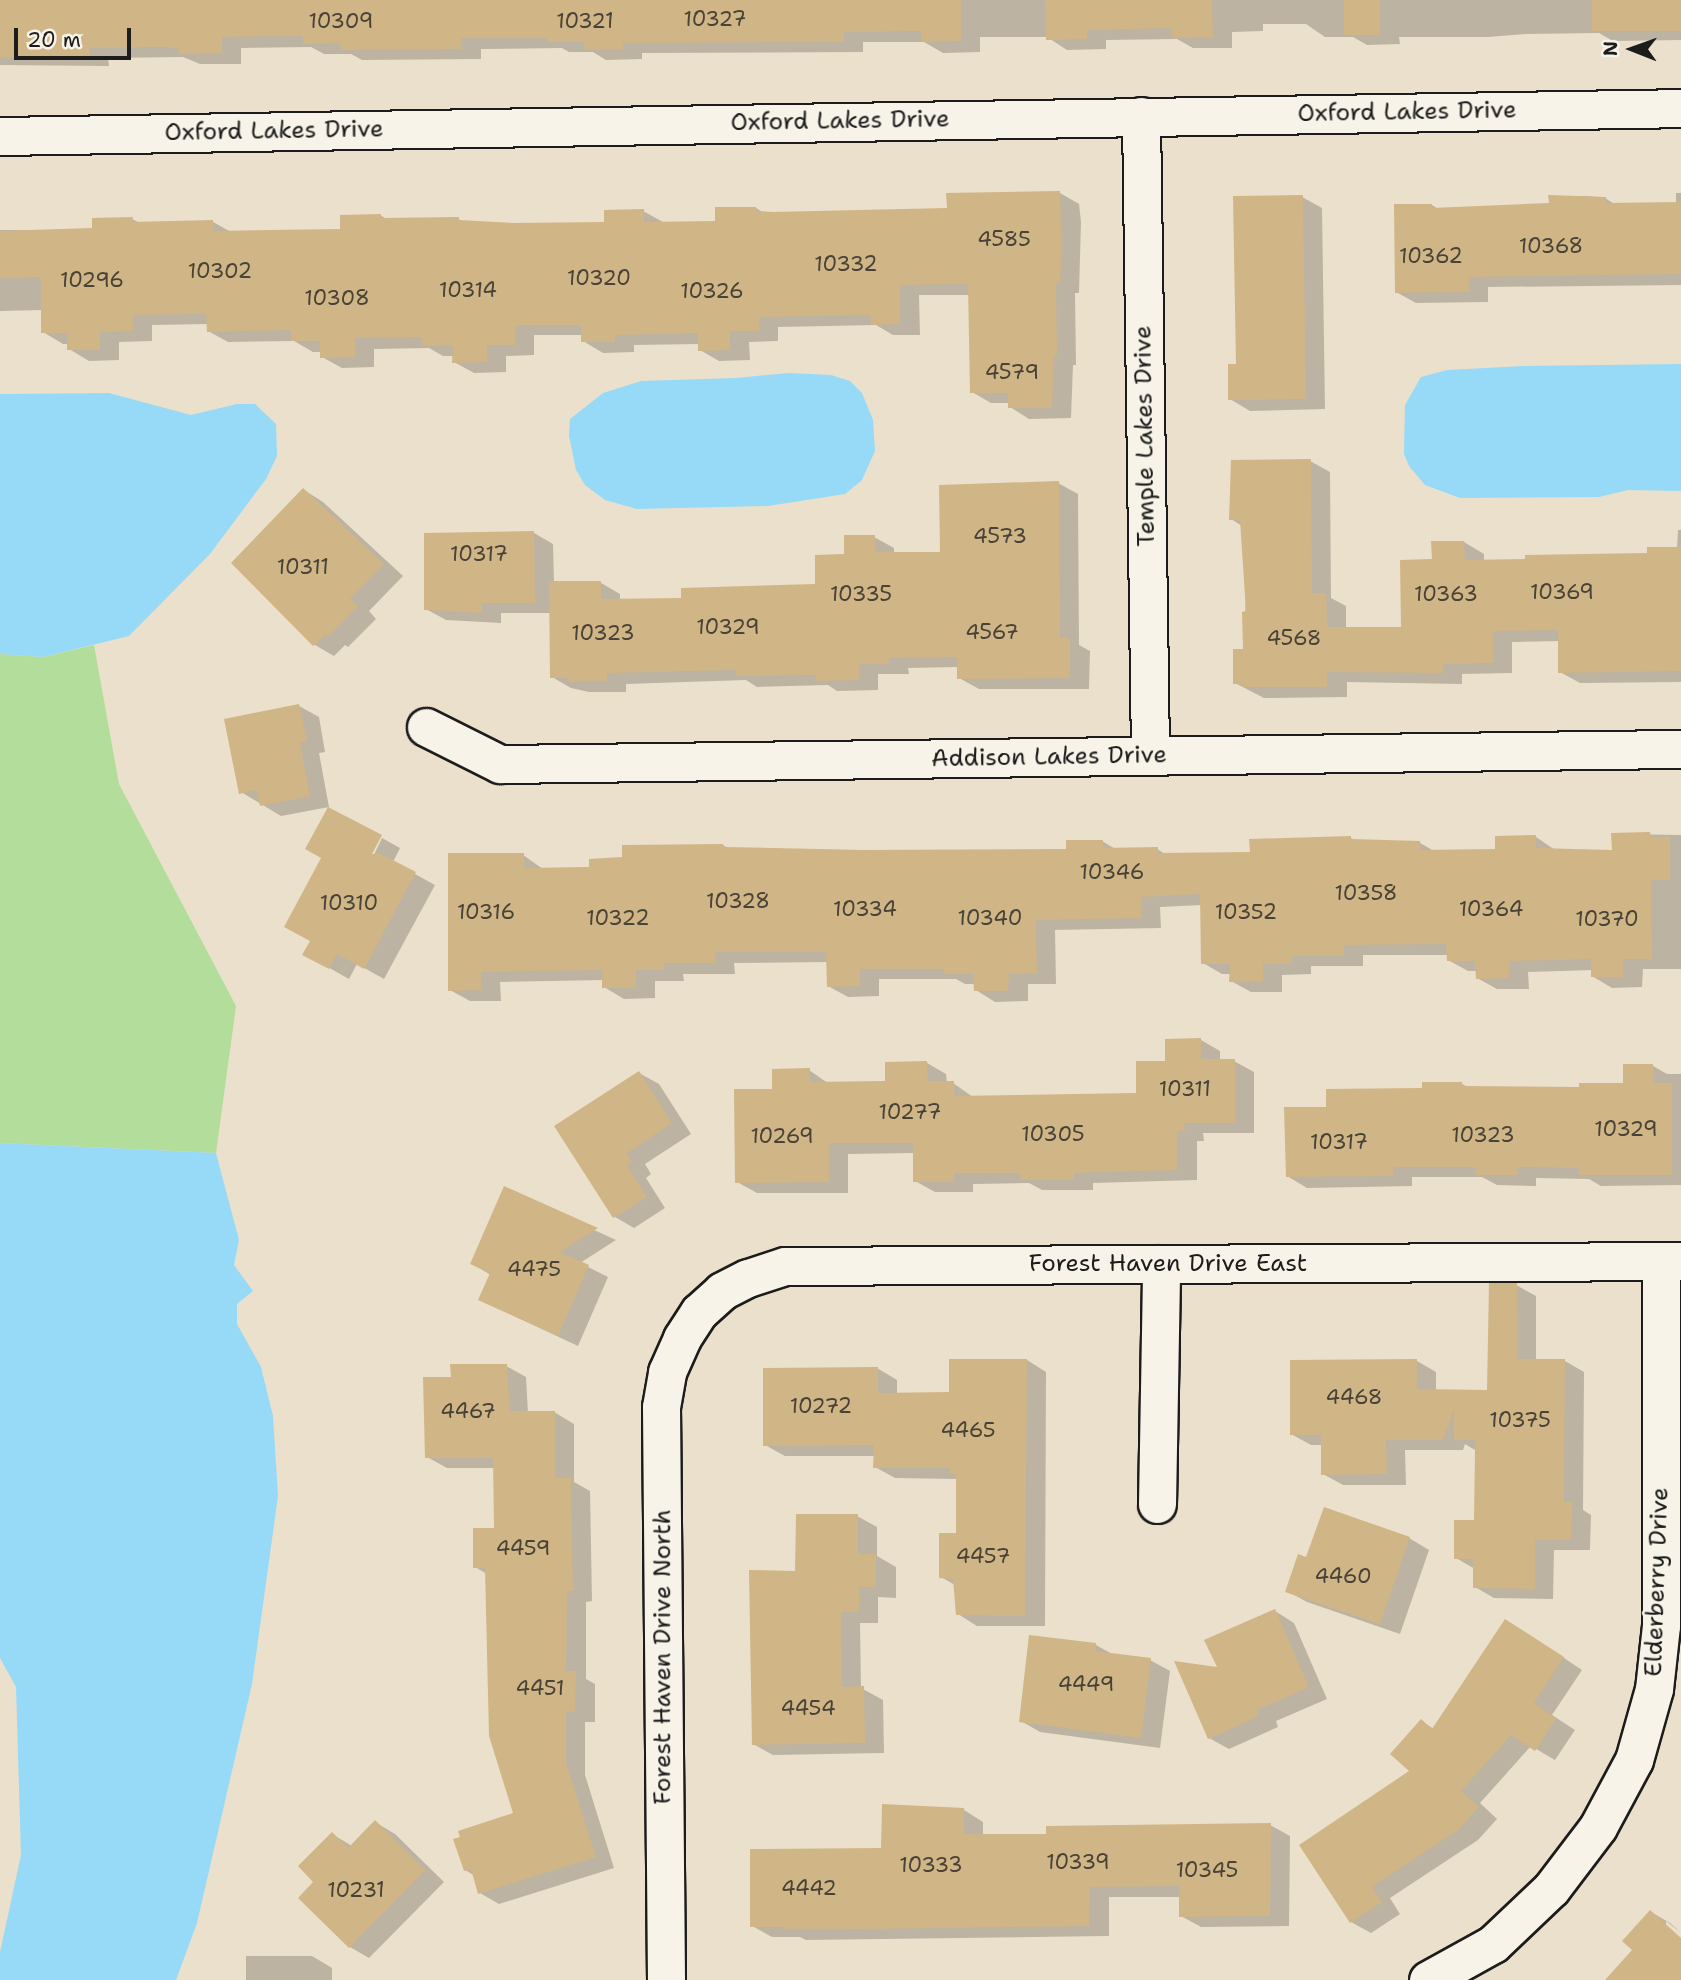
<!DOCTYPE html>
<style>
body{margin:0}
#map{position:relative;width:1681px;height:1980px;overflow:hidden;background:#ebe0cb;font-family:"Shantell Sans",sans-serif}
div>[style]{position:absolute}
.green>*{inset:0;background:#b2dd9a}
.water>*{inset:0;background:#96daf8}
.shadow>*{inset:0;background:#0003}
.building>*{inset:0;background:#d0b586;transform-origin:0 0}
.roads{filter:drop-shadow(2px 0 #1c1c1c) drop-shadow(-2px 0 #1c1c1c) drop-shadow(0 2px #1c1c1c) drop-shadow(0 -2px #1c1c1c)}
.minor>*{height:37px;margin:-18.5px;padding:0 18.5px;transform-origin:18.5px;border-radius:18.5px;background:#f7f3e8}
span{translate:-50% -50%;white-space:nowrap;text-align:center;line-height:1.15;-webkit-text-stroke:5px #f7f3e8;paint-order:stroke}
.number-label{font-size:21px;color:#494236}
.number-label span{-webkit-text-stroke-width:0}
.street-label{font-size:24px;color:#1c1c1c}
.north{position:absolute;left:1597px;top:14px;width:70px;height:70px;-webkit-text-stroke:5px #f7f3e8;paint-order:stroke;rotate:271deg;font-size:19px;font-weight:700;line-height:28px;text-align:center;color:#1c1c1c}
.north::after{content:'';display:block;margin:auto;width:24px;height:32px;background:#1c1c1c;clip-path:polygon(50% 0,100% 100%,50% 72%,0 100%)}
.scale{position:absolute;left:14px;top:28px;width:117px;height:32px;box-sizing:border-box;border:4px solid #1c1c1c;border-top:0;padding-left:9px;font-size:21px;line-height:24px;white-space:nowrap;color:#1c1c1c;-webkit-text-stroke:5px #f7f3e8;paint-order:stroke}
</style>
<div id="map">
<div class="green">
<div style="clip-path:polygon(94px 645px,119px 784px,236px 1006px,216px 1153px,0 1143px,0 654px,43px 657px)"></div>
</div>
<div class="water">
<div style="clip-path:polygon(1681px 364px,1681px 491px,1628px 490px,1599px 497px,1460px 498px,1425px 485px,1409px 466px,1404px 454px,1405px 405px,1421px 377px,1447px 370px,1524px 366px)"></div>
<div style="clip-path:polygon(789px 373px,831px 375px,850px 381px,862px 393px,873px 420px,875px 451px,862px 480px,845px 494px,768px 506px,637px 509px,605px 500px,585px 485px,576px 470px,569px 436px,570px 419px,603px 393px,641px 381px,736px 378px)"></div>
<div style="clip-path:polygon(109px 393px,191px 415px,237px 404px,255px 404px,276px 424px,277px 456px,266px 479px,210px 554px,129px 636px,43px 657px,0 654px,0 394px)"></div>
<div style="clip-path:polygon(0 1143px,216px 1153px,239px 1240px,234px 1265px,253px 1291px,237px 1304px,237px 1324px,261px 1367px,273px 1416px,278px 1496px,252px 1684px,197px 1923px,176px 1980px,0 1980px,0 1952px,21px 1855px,16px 1687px,0 1658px)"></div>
</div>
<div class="shadow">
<div style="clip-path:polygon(0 0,1681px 0,1681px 40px,1613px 41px,1599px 33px,1526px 34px,1488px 37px,1399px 37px,1400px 44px,1367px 45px,1353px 37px,1325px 37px,1306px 24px,1263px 24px,1263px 31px,1232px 32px,1232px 48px,1193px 48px,1177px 39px,1106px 40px,1106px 49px,1067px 50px,1047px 37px,980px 37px,980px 52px,943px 53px,924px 42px,863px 42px,863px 52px,642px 53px,642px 59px,606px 60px,593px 52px,569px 52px,562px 48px,481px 49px,481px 59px,362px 60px,351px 54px,324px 54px,311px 47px,241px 48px,241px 64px,200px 64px,183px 57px,108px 58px,109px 66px,0 65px)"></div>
<div style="clip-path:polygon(1060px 193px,1079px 204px,1081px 222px,1079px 293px,1075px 293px,1076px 365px,1073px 365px,1071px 418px,1029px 419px,1010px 407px,1010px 403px,991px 403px,972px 392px,970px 295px,919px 295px,920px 335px,893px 335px,876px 325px,778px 327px,778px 341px,749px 342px,750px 360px,719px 361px,700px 350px,700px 344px,634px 345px,634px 352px,603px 353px,583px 341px,583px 335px,534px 335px,534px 355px,506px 356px,506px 372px,474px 373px,454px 362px,454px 356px,443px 356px,429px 348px,374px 349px,374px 367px,342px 368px,322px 357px,322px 352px,313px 352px,294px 341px,228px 342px,208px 331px,208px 324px,152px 325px,152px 341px,119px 342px,119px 360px,89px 361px,69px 349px,69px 344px,63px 344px,43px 332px,43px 310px,0 311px,0 230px,94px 230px,132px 219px,140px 223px,213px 222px,231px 232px,342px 231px,380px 215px,388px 220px,458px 219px,465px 222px,513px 224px,606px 223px,643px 211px,663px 222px,717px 223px,756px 208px,764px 213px,948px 210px)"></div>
<div style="clip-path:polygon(1676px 193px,1681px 193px,1681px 285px,1488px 287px,1488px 302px,1416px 303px,1396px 292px,1432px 205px,1438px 209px,1551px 205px,1550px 197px,1587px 196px,1605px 198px,1616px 205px,1676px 204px)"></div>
<div style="clip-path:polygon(1302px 197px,1322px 208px,1325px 409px,1250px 411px,1230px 399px,1237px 366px)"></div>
<div style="clip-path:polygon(1310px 461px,1330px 472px,1331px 598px,1346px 606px,1346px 629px,1402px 629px,1433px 561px,1464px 542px,1484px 554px,1484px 562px,1649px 555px,1677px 548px,1678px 530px,1681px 530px,1681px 682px,1580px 683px,1560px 672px,1560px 641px,1512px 642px,1512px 673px,1462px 674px,1462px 684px,1347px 682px,1347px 697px,1264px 698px,1235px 683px,1245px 651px,1246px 553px,1242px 526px,1231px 519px)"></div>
<div style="clip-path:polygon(1058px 483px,1078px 494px,1079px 645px,1090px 651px,1089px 689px,979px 689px,959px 678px,959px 667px,908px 668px,909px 674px,878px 674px,878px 690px,837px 691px,828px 685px,757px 687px,746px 680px,626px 684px,626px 692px,589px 692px,571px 688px,552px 677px,551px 613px,501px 613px,501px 623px,446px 620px,426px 609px,534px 533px,553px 544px,554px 583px,601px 583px,620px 594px,620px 601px,683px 600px,817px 586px,846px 556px,874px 537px,894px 548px,894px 553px,942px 553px)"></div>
<div style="clip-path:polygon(304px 490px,323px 502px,403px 576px,369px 611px,376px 619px,348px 647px,345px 645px,334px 656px,315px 645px,234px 563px)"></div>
<div style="clip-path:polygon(299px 706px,319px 717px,325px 752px,319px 753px,329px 807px,281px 816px,241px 792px)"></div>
<div style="clip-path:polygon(1613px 834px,1681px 835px,1681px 969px,1643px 969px,1642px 987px,1612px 988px,1592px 976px,1593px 970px,1528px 972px,1529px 989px,1497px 989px,1477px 978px,1477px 971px,1468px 971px,1448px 960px,1448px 955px,1363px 955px,1363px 966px,1311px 966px,1311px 974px,1282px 975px,1282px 992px,1251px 992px,1231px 981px,1231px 974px,1222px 974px,1203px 963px,1202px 905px,1160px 907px,1161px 928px,1055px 930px,1056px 984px,1028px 984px,1028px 1001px,995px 1002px,976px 990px,975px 984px,965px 984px,956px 979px,879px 979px,879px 996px,848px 997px,828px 986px,828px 962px,734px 963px,735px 974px,683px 974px,684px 981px,655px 981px,655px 998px,624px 999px,604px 987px,604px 980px,500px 982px,501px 1001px,470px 1001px,450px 990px,523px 855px,543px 869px,591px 868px,624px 859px,723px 845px,729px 849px,864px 852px,1068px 851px,1102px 841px,1117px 850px,1157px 849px,1167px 855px,1251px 854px,1251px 840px,1351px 838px,1356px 841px,1420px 843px,1434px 851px,1497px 851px,1536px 837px,1555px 850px,1613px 851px)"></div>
<div style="clip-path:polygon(382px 838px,400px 848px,393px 862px,435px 885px,384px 979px,357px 964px,349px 979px,324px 965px,367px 861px,370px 863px)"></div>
<div style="clip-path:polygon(1201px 1040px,1220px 1051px,1220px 1061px,1234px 1061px,1254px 1072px,1254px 1133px,1203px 1133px,1204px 1141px,1197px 1141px,1197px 1180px,1093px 1183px,1093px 1190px,1042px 1190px,1029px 1183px,973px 1184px,973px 1192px,935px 1192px,915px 1181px,915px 1153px,848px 1154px,848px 1193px,757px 1193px,737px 1182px,774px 1091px,809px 1070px,829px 1084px,886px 1083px,927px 1063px,946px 1074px,947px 1083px,953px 1083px,973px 1097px,1138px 1095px,1167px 1062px)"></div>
<div style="clip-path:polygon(1653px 1066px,1667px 1074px,1681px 1074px,1681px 1185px,1601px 1186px,1589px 1179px,1536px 1178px,1536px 1186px,1497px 1185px,1482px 1177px,1412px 1177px,1412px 1186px,1307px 1188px,1287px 1176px,1328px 1109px,1462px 1084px,1470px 1088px,1581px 1088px,1625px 1085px)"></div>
<div style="clip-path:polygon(639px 1073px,659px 1084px,691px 1134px,645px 1164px,651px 1174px,646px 1178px,665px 1208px,634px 1228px,615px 1217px)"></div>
<div style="clip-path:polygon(505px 1189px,616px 1240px,580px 1263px,608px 1277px,578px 1346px,480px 1300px,491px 1275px,472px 1264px)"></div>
<div style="clip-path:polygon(1516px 1285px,1536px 1296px,1536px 1361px,1565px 1361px,1584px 1372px,1583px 1510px,1591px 1515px,1590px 1550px,1554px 1550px,1553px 1599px,1494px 1598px,1475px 1587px,1475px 1569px,1456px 1558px,1476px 1522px,1475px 1450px,1465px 1444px,1463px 1450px,1405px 1450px,1406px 1485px,1343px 1485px,1323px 1474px,1323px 1445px,1311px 1445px,1291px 1434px,1417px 1361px,1436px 1372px,1436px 1391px,1488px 1392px)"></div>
<div style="clip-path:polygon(1027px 1360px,1046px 1372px,1045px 1626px,977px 1626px,958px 1614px,955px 1585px,941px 1577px,958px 1535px,958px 1479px,895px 1478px,875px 1467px,875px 1456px,785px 1456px,765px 1445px,877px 1368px,897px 1380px,897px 1395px,951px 1394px)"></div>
<div style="clip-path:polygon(506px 1366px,526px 1377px,528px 1413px,554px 1412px,574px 1424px,574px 1482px,590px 1491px,592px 1601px,586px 1602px,586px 1679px,595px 1684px,595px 1722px,585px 1722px,585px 1775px,614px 1868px,499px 1904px,480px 1893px,475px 1876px,465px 1870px,515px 1814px,487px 1574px,475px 1567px,496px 1530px,495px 1468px,447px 1468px,427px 1457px,453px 1379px)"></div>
<div style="clip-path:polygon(857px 1516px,877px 1527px,877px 1556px,896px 1567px,896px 1598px,878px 1597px,878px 1623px,860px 1623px,861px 1688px,883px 1700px,884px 1753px,773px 1755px,753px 1744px,797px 1572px)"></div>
<div style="clip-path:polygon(1409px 1538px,1429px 1550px,1400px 1634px,1307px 1602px,1287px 1591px,1307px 1559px)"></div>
<div style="clip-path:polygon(1275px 1611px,1294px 1623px,1327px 1699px,1276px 1721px,1278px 1727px,1229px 1749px,1209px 1738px,1220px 1669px)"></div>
<div style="clip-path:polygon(1525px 1632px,1582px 1670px,1552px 1715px,1575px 1730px,1555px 1760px,1531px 1746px,1480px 1803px,1497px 1819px,1478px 1840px,1390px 1898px,1400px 1914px,1371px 1933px,1351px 1922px,1412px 1771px,1421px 1721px,1434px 1729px)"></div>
<div style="clip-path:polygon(1031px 1637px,1096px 1645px,1114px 1655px,1150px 1660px,1170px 1671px,1160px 1748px,1040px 1732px,1021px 1721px)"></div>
<div style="clip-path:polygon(964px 1810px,983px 1822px,983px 1836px,1048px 1836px,1270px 1825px,1290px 1836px,1289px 1926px,1201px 1927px,1181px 1916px,1181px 1897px,1109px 1897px,1109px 1936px,806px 1940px,800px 1937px,772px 1937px,752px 1926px,883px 1850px)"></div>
<div style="clip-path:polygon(375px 1822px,395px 1834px,444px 1882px,369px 1958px,350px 1947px,316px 1882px,332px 1834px,352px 1846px)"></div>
<div style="clip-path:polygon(1651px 1912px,1670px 1923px,1681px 1933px,1666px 1921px,1666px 1926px,1681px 1940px,1681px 1980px,1607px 1980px,1635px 1950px)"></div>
<div style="clip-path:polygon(246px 1956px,312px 1956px,332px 1968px,332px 1980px,246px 1980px)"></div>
</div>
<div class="building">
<div style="clip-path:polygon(0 0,961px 0,961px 41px,922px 42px,921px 31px,844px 32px,844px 42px,623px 43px,623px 49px,585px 50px,584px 42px,547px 42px,547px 38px,461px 38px,462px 49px,341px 50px,340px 43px,303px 44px,303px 36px,222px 37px,222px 53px,179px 54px,178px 48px,162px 47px,89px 48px,90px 56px,0 57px)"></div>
<div style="clip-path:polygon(1045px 0,1212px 0,1213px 37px,1172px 38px,1172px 28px,1087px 30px,1087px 39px,1046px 40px)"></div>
<div style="left:1344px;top:0;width:36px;height:35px"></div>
<div style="left:1592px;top:0;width:89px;height:31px"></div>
<div style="clip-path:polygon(1060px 191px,1062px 247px,1060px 283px,1056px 283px,1057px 355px,1054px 355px,1052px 408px,1008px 408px,1008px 393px,970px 393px,968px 284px,900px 285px,900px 324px,871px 325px,871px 315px,759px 317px,759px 331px,730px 331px,730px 350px,698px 351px,698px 333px,615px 335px,615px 342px,581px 342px,581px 325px,515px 325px,515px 345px,487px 345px,487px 362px,452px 363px,453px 345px,422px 346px,422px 337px,355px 338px,355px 357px,320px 358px,320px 341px,291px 341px,291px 330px,207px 332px,206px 314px,133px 315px,133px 331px,100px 332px,100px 350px,67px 350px,67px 333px,41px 333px,41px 277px,0 278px,0 231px,92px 228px,92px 218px,133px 217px,132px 222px,213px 220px,214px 231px,340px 229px,340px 215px,381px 214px,381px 218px,459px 217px,459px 220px,513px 223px,604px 222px,604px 210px,644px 209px,644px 222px,715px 221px,715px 207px,756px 207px,756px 211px,773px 212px,947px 208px,946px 193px)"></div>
<div style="clip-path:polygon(1303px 195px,1306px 399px,1228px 400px,1228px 364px,1236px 364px,1233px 196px)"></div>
<div style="clip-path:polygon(1548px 195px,1606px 197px,1606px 203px,1681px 202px,1681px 274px,1469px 277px,1469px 292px,1395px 293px,1394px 204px,1432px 204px,1432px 208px,1549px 203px)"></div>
<div style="clip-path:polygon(1311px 459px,1312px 593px,1326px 593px,1327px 627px,1401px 627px,1400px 560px,1432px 559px,1431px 541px,1464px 541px,1465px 560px,1525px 559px,1525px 555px,1647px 553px,1647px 547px,1681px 547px,1681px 671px,1558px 673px,1558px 630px,1493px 631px,1493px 663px,1443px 664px,1443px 673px,1327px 672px,1327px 687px,1242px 687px,1242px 684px,1233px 684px,1233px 649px,1243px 649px,1242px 612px,1246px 611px,1240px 520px,1229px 520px,1231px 460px)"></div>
<div style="clip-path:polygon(1059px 481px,1060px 638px,1070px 638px,1070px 678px,957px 679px,957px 657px,889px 658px,890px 664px,859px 664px,859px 680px,816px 681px,816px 675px,736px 676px,735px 670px,607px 673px,607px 681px,568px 682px,568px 678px,550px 678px,549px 581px,601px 581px,601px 599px,681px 598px,681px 588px,815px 584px,815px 555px,844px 554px,844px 535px,875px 535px,875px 552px,940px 552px,939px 485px)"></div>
<div style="clip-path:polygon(303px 488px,384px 564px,350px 599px,358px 606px,328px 637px,325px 635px,313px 646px,231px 563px)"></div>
<div style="clip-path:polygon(534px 531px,535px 603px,482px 603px,482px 613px,424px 610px,424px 533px)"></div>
<div style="clip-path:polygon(299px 704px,307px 741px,300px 743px,310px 796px,260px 806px,257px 790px,239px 794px,224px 719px)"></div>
<div style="clip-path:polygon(328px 807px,382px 835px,372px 854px,381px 854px,416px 872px,364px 969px,337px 954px,329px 969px,302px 955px,310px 941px,284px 927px,321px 858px,305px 849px)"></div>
<div style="clip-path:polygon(1650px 832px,1651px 837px,1670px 837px,1670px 880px,1651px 880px,1652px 959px,1623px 959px,1623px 977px,1591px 977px,1591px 959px,1509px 961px,1509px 978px,1476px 979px,1475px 961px,1447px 961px,1446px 944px,1344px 945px,1344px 956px,1292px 956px,1292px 964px,1263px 964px,1263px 981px,1229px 982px,1230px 964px,1201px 964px,1200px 894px,1141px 897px,1142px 918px,1036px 920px,1037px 973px,1009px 974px,1008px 991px,974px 991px,973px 974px,944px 974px,944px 969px,860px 969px,860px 986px,827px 987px,826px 952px,715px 952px,716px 963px,664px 963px,664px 970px,636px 970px,636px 988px,602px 988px,602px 970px,481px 972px,482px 990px,448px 991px,448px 853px,524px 853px,524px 868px,589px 867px,589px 859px,622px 857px,622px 845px,723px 844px,723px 847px,864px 850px,1066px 849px,1066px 840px,1103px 840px,1103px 848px,1158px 847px,1158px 853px,1250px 852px,1249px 839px,1351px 836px,1351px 839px,1420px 841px,1420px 850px,1495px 849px,1495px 836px,1536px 835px,1536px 848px,1612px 850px,1611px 833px)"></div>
<div style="clip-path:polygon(1201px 1038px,1201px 1059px,1235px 1059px,1235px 1123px,1184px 1123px,1185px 1131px,1177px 1131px,1177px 1170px,1074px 1173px,1074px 1180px,1021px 1180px,1020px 1173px,954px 1173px,954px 1182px,913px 1182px,913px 1143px,829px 1143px,829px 1182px,735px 1183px,734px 1089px,772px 1089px,772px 1069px,810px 1068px,810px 1082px,885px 1081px,885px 1062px,927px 1061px,928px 1081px,954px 1081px,954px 1096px,1136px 1093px,1136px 1061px,1165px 1061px,1165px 1039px)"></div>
<div style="clip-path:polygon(1623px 1064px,1653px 1064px,1654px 1083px,1672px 1083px,1672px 1175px,1579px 1175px,1579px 1168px,1517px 1167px,1517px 1175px,1475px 1175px,1476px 1167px,1393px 1167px,1393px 1176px,1286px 1177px,1284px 1107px,1326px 1107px,1326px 1089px,1422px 1088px,1422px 1082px,1462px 1082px,1462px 1086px,1579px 1087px,1579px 1083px,1623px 1083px)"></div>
<div style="clip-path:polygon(639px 1071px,672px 1123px,627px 1153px,632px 1162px,627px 1166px,647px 1197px,613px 1218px,554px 1126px)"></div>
<div style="clip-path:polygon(504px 1186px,598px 1228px,560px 1252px,589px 1265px,558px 1336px,478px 1300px,490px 1273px,470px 1264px)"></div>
<div style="clip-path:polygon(1489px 1283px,1517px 1283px,1518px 1359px,1565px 1359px,1564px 1502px,1572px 1502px,1571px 1540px,1535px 1540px,1535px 1589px,1473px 1588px,1473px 1559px,1454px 1559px,1454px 1520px,1474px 1520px,1475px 1449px,1475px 1440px,1454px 1440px,1454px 1409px,1443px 1440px,1386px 1440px,1387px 1474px,1321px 1475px,1321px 1435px,1290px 1435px,1290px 1360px,1417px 1359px,1417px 1389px,1487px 1390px)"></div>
<div style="clip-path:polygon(949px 1359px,1027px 1359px,1025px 1616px,956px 1615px,953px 1579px,939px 1578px,939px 1533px,956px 1533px,956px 1474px,950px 1474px,950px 1468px,873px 1468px,874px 1445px,763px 1446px,763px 1368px,878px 1367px,878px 1393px,949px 1392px)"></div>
<div style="clip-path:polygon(450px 1364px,507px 1364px,510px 1411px,555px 1411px,555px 1478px,571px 1478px,573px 1591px,567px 1591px,566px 1671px,576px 1671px,575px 1712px,566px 1712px,566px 1763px,596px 1857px,478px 1894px,471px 1869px,464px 1871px,453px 1839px,460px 1837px,458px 1831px,513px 1813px,489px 1736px,485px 1568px,473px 1568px,473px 1528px,494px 1528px,493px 1458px,425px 1458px,423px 1377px,451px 1377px)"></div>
<div style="clip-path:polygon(1324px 1507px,1410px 1537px,1380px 1624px,1285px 1592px,1298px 1554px,1306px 1557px)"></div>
<div style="clip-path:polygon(796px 1514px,858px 1514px,858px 1554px,876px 1554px,876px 1587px,859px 1587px,859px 1612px,841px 1612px,842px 1687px,864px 1686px,865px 1743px,752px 1745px,749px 1570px,795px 1571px)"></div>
<div style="clip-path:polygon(1275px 1609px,1309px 1687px,1257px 1710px,1259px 1716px,1208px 1739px,1174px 1661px,1217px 1667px,1204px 1640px)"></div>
<div style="clip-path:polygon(1505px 1619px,1564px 1657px,1534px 1703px,1556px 1718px,1535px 1751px,1511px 1735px,1461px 1791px,1479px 1807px,1458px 1830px,1372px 1887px,1382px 1902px,1350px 1923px,1299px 1845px,1409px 1771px,1390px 1754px,1421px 1719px,1432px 1729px)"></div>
<div style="clip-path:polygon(1029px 1635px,1096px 1643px,1095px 1651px,1151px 1658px,1141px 1738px,1019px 1722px)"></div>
<div style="clip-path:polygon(882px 1804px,964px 1808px,964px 1834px,1046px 1834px,1046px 1826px,1271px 1823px,1270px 1916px,1179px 1917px,1179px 1886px,1090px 1887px,1089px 1926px,785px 1930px,785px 1927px,750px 1927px,750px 1849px,881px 1848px)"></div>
<div style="clip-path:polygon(375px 1820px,425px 1870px,349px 1948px,298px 1898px,313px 1882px,298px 1866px,332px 1832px,348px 1848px)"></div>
<div style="clip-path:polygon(1650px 1910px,1681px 1938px,1681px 1980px,1605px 1980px,1632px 1950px,1622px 1941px)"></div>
</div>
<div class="roads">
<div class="minor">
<div style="left:1141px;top:116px;width:640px;rotate:89.19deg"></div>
<div style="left:0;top:136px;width:1681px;rotate:-0.95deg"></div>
<div style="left:426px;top:727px;width:83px;rotate:26.6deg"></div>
<div style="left:500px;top:764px;width:1181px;rotate:-0.73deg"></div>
<div style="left:1157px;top:1504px;width:240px;rotate:-89deg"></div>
<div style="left:666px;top:1980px;width:573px;rotate:-90.5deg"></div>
<div style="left:661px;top:1407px;width:36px;rotate:-80deg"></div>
<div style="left:667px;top:1372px;width:37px;rotate:-66deg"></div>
<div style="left:682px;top:1338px;width:31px;rotate:-57deg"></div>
<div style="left:699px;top:1312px;width:31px;rotate:-42deg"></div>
<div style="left:722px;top:1291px;width:29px;rotate:-27deg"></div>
<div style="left:748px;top:1278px;width:39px;rotate:-18deg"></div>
<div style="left:785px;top:1266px;width:896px;rotate:-0.32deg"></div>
<div style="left:1428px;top:1980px;width:74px;rotate:-29deg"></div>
<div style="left:1493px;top:1944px;width:80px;rotate:-43.5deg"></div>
<div style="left:1551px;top:1889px;width:78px;rotate:-52.8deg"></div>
<div style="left:1598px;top:1827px;width:76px;rotate:-61.8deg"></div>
<div style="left:1634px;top:1760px;width:74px;rotate:-74.3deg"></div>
<div style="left:1654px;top:1689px;width:63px;rotate:-83.7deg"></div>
<div style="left:1661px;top:1626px;width:365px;rotate:-90deg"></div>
</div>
</div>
<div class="number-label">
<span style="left:715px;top:19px">10327</span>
<span style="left:341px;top:21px">10309</span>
<span style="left:585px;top:21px">10321</span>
<span style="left:1004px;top:239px">4585</span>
<span style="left:1551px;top:246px">10368</span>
<span style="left:1431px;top:256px">10362</span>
<span style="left:846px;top:264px">10332</span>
<span style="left:220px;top:271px">10302</span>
<span style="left:599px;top:278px">10320</span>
<span style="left:92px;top:280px">10296</span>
<span style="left:468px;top:290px">10314</span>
<span style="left:712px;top:291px">10326</span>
<span style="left:337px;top:298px">10308</span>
<span style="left:1012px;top:372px">4579</span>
<span style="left:1000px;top:536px">4573</span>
<span style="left:479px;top:554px">10317</span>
<span style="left:303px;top:567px">10311</span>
<span style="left:1562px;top:592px">10369</span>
<span style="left:861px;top:594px">10335</span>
<span style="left:1446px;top:594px">10363</span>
<span style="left:728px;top:627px">10329</span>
<span style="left:992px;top:632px">4567</span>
<span style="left:603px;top:633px">10323</span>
<span style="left:1294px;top:638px">4568</span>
<span style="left:1112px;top:872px">10346</span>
<span style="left:1366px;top:893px">10358</span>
<span style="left:738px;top:901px">10328</span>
<span style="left:349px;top:903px">10310</span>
<span style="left:865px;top:909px">10334</span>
<span style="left:1491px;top:909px">10364</span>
<span style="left:486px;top:912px">10316</span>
<span style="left:1246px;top:912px">10352</span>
<span style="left:618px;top:918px">10322</span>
<span style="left:990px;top:918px">10340</span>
<span style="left:1607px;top:919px">10370</span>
<span style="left:1185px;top:1089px">10311</span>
<span style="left:910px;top:1112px">10277</span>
<span style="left:1626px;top:1129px">10329</span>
<span style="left:1053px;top:1134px">10305</span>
<span style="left:1483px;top:1135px">10323</span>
<span style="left:782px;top:1136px">10269</span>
<span style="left:1339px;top:1142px">10317</span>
<span style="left:534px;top:1269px">4475</span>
<span style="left:1354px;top:1397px">4468</span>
<span style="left:821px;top:1406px">10272</span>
<span style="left:468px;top:1411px">4467</span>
<span style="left:1520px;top:1420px">10375</span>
<span style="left:968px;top:1430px">4465</span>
<span style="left:523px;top:1548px">4459</span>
<span style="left:983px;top:1556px">4457</span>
<span style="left:1343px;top:1576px">4460</span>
<span style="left:1086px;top:1684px">4449</span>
<span style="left:540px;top:1688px">4451</span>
<span style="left:808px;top:1708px">4454</span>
<span style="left:1078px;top:1862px">10339</span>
<span style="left:931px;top:1865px">10333</span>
<span style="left:1207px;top:1870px">10345</span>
<span style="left:809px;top:1888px">4442</span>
<span style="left:356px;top:1890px">10231</span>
</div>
<div class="street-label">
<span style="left:1407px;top:112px;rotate:-1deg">Oxford Lakes Drive</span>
<span style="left:840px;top:121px;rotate:-1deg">Oxford Lakes Drive</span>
<span style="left:274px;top:131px;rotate:-1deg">Oxford Lakes Drive</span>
<span style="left:1145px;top:436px;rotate:-91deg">Temple Lakes Drive</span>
<span style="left:1049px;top:757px;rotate:-1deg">Addison Lakes Drive</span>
<span style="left:1168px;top:1264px">Forest Haven Drive East</span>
<span style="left:1657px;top:1582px;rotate:-88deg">Elderberry Drive</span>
<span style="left:663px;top:1657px;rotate:-90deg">Forest Haven Drive North</span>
</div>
<div class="north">N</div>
<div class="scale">20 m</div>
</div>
